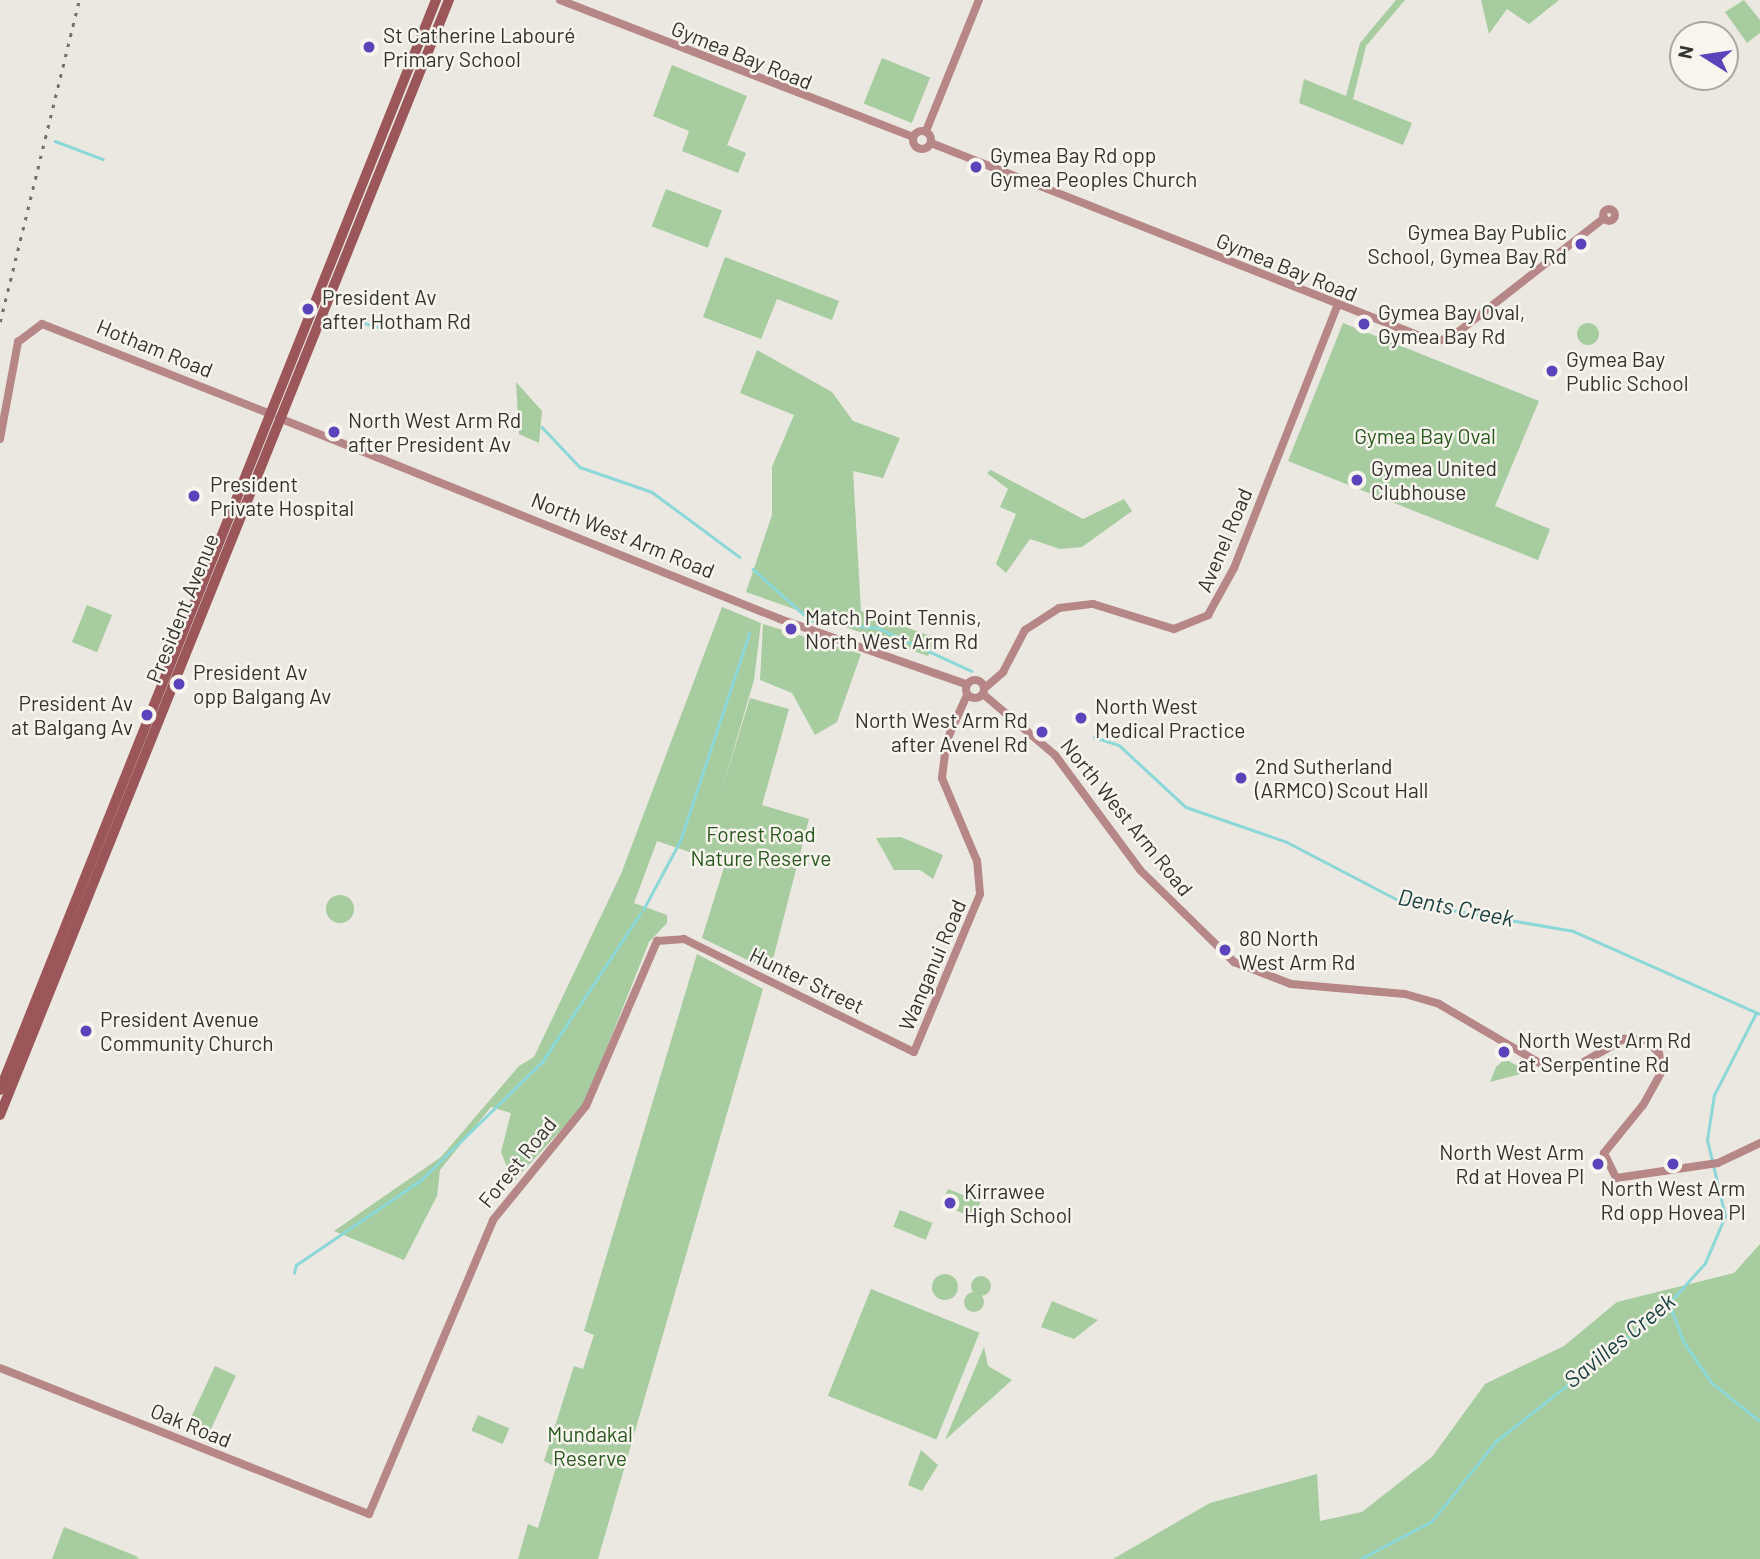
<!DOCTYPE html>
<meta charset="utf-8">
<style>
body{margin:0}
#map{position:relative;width:1760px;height:1559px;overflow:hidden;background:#eae8e0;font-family:Barlow,sans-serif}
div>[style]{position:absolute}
.green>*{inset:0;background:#a6cc9f;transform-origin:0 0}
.round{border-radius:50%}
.stream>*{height:2.5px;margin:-1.25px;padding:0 1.25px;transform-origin:1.25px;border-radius:1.25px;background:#8cd7d8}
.tertiary>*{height:8px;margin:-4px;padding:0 4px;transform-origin:4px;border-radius:4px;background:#b78687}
.tertiary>.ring{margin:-4px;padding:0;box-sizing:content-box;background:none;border:8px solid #b78687;border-radius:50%}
.secondary>*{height:10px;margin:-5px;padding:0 5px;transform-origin:5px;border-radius:5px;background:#9b5659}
.rail>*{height:2.5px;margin-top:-1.25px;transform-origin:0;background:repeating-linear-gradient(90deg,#72726c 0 3.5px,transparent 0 10.5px)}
.dots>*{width:19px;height:19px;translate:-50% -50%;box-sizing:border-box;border:4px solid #f7f5ed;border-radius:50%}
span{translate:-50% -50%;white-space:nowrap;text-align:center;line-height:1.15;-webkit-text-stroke:5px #f7f5ed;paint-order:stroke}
.poi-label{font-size:21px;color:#33332f}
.left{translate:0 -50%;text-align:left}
.right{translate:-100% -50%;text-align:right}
.street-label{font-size:21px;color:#33332f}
.park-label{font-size:21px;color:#28591e}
.water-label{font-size:23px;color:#1d4242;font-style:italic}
.north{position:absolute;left:1669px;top:21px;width:70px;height:70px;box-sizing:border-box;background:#f7f5ed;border:2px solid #a9a7a1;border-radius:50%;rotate:282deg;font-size:19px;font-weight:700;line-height:28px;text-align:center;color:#33332f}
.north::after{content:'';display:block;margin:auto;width:24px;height:32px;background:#5d43bb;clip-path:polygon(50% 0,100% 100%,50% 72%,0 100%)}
</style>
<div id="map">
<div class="green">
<div style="clip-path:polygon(1396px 0,1405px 0,1366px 46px,1353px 99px,1412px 123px,1403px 145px,1299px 103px,1304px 79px,1346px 96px,1360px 43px)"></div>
<div style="clip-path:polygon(1481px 0,1559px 0,1529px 24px,1507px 9px,1489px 34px)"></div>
<div style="clip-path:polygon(1744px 0,1760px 20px,1760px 33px,1747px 43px,1725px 12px)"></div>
<div style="left:882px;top:58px;width:52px;height:49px;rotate:22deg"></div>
<div style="clip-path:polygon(672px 65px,747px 96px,727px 145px,746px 153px,738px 173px,682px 151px,689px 131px,653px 116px)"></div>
<div style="left:666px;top:189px;width:60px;height:40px;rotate:21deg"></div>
<div style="clip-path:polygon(725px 257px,839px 301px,832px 320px,777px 299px,761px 339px,703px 317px)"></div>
<div style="clip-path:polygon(1343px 323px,1539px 401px,1495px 506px,1550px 529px,1538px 560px,1288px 461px)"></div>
<div class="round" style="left:1577px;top:323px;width:22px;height:22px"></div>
<div style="clip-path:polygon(757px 350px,832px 392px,853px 421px,900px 438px,883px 478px,853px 471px,861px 611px,936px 638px,928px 656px,746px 592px,772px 515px,772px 467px,794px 415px,740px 393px)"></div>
<div style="clip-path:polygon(516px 382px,542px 411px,539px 443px,519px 434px)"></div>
<div style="clip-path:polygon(991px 470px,1083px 519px,1124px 499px,1132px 511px,1082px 547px,1060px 549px,1030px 539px,1006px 573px,996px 564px,1016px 514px,1000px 507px,1008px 489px,987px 473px)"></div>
<div style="left:87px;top:605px;width:27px;height:40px;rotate:22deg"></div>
<div style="clip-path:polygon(722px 607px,761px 623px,754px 680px,721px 793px,750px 698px,789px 709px,762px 805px,809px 819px,770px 971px,702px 938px,725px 864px,657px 841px,634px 903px,667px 915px,667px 923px,649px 942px,584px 1105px,513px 1182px,501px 1152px,511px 1113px,491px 1107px,440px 1170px,437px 1196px,404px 1260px,334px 1231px,441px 1157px,519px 1066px,534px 1057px,621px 874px)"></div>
<div style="clip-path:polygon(763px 624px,861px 654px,837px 722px,815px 735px,792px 693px,760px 680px)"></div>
<div style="clip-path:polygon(901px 837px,943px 855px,933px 879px,920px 870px,894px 870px,876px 838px)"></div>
<div class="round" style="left:326px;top:895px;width:28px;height:28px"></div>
<div style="clip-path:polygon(697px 954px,763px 989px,598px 1559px,518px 1559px,528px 1524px,538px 1528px,556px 1467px,544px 1461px,574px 1366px,583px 1369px,594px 1335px,584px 1331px)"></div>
<div style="clip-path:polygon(1505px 1059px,1528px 1072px,1490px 1082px,1496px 1067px)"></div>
<div style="left:948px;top:1189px;width:35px;height:17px;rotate:22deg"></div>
<div style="left:900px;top:1210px;width:35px;height:18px;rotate:22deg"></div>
<div style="clip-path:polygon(1760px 1244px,1760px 1559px,1113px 1559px,1210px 1503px,1317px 1474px,1320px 1521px,1362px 1512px,1432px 1457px,1485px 1384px,1564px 1346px,1617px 1302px,1734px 1273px)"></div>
<div class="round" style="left:932px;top:1274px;width:26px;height:26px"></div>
<div class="round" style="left:971px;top:1276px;width:20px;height:20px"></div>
<div style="left:871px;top:1289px;width:117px;height:115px;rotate:22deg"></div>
<div class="round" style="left:964px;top:1292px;width:20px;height:20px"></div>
<div style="clip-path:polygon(1052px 1301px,1098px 1320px,1074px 1339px,1041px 1327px)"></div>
<div style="clip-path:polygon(984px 1347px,988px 1366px,1012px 1380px,945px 1440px)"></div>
<div style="left:215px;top:1366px;width:23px;height:68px;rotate:25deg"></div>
<div style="left:478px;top:1415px;width:34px;height:17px;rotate:23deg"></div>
<div style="clip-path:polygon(921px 1450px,938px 1465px,922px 1491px,908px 1485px)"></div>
<div style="clip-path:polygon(64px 1527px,136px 1556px,139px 1559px,52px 1559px)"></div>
</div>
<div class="stream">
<div style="left:55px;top:141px;width:51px;rotate:20.6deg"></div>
<div style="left:336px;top:315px;width:48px;rotate:15.8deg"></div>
<div style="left:542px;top:427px;width:55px;rotate:46.5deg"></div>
<div style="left:580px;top:467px;width:76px;rotate:19.1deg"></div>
<div style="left:652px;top:492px;width:109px;rotate:36.5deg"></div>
<div style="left:753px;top:569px;width:76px;rotate:41.8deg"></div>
<div style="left:810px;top:620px;width:68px;rotate:6.7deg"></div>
<div style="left:878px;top:628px;width:103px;rotate:24.6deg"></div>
<div style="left:1094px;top:737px;width:26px;rotate:18deg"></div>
<div style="left:1119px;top:745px;width:91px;rotate:42.8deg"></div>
<div style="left:1186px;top:807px;width:107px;rotate:19.1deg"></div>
<div style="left:1287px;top:842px;width:127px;rotate:27.6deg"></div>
<div style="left:1400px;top:901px;width:176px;rotate:9.8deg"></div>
<div style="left:1573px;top:931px;width:205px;rotate:23.9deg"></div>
<div style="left:643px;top:910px;width:78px;rotate:-61.8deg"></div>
<div style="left:680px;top:841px;width:219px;rotate:-71.6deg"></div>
<div style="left:294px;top:1273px;width:8px;rotate:-76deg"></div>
<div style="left:296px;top:1265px;width:151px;rotate:-34.2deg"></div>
<div style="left:421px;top:1180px;width:169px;rotate:-44.3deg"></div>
<div style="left:542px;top:1062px;width:178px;rotate:-56.5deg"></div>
<div style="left:1669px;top:1303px;width:42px;rotate:69deg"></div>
<div style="left:1684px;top:1342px;width:50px;rotate:55.7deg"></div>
<div style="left:1712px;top:1383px;width:61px;rotate:38.4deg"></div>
<div style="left:1360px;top:1559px;width:81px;rotate:-27.8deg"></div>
<div style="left:1432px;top:1521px;width:102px;rotate:-51.3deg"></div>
<div style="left:1496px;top:1441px;width:211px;rotate:-38.1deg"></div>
<div style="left:1662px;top:1311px;width:64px;rotate:-48.1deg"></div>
<div style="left:1705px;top:1263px;width:51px;rotate:-66.9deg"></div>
<div style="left:1725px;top:1216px;width:78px;rotate:-103.3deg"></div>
<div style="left:1707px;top:1140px;width:46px;rotate:-81.2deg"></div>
<div style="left:1714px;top:1095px;width:92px;rotate:-62.9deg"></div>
</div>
<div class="tertiary">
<div style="left:560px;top:0;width:379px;rotate:21.2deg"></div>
<div class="ring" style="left:913px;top:131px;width:10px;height:10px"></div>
<div style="left:926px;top:131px;width:141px;rotate:-68deg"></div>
<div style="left:931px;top:143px;width:542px;rotate:21.55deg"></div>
<div style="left:1435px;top:342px;width:19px;rotate:-18deg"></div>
<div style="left:1453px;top:336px;width:192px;rotate:-38deg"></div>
<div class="ring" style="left:1603px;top:209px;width:4px;height:4px"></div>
<div style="left:279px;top:418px;width:540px;rotate:21.86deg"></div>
<div style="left:780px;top:619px;width:197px;rotate:19.3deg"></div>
<div style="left:0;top:439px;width:99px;rotate:-79.5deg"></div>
<div style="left:18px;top:342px;width:30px;rotate:-37deg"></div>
<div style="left:42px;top:324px;width:243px;rotate:21.5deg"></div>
<div class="ring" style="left:966px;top:680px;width:10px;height:10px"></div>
<div style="left:986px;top:687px;width:23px;rotate:-41deg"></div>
<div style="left:1003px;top:672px;width:47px;rotate:-62.4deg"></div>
<div style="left:1025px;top:630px;width:40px;rotate:-32.9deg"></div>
<div style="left:1059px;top:608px;width:34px;rotate:-7deg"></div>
<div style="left:1093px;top:604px;width:85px;rotate:17.2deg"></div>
<div style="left:1174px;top:629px;width:37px;rotate:-22deg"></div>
<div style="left:1208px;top:615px;width:54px;rotate:-61deg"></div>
<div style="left:1234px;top:568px;width:282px;rotate:-68.5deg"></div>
<div style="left:983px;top:694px;width:94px;rotate:40.3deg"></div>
<div style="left:1055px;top:755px;width:143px;rotate:53.5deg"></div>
<div style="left:1140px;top:870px;width:132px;rotate:44.4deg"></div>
<div style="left:1234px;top:962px;width:61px;rotate:21.1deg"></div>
<div style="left:1291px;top:984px;width:114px;rotate:5deg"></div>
<div style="left:1405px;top:994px;width:35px;rotate:16deg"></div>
<div style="left:1439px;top:1004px;width:126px;rotate:30.4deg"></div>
<div style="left:1548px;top:1068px;width:32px;rotate:-7deg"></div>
<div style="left:1580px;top:1064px;width:51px;rotate:-29.6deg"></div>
<div style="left:1624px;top:1039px;width:22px;rotate:3deg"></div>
<div style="left:1646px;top:1040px;width:18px;rotate:45deg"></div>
<div style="left:1659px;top:1053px;width:18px;rotate:81deg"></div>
<div style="left:1662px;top:1071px;width:39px;rotate:119deg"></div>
<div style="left:1643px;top:1105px;width:62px;rotate:129.1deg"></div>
<div style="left:1604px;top:1153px;width:28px;rotate:64deg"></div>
<div style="left:1616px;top:1178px;width:103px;rotate:-8.4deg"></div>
<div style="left:1718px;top:1163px;width:47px;rotate:-25.5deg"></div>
<div style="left:0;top:1368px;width:397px;rotate:21.6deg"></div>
<div style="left:369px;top:1514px;width:319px;rotate:-67.1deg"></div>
<div style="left:493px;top:1220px;width:147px;rotate:-50.8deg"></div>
<div style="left:586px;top:1106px;width:180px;rotate:-66.7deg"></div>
<div style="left:657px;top:941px;width:27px;rotate:-4deg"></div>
<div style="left:684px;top:939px;width:256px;rotate:26.2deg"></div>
<div style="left:914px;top:1052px;width:171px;rotate:-67.3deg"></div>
<div style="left:980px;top:894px;width:33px;rotate:-95deg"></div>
<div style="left:977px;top:861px;width:90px;rotate:-112.9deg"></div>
<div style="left:942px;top:778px;width:38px;rotate:-83deg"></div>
<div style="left:947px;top:740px;width:49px;rotate:-66deg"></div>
</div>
<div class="secondary">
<div style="left:0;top:1090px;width:1174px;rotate:-68.2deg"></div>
<div style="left:0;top:1115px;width:1202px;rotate:-68.07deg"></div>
</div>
<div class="rail">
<div style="left:0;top:322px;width:332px;rotate:-76.2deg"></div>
</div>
<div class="dots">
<div style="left:369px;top:47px;background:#5d43bb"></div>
<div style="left:976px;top:167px;background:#5d43bb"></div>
<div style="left:1581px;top:244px;background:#5d43bb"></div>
<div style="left:308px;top:309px;background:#5d43bb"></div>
<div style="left:1364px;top:324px;background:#5d43bb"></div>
<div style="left:1552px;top:371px;background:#5d43bb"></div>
<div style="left:334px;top:432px;background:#5d43bb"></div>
<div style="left:1357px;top:480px;background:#5d43bb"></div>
<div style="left:194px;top:496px;background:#5d43bb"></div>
<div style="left:791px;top:629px;background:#5d43bb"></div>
<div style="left:179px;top:684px;background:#5d43bb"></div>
<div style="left:147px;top:715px;background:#5d43bb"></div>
<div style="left:1081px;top:718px;background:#5d43bb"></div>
<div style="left:1042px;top:732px;background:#5d43bb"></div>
<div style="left:1241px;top:778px;background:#5d43bb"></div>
<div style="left:1225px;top:950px;background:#5d43bb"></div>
<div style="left:86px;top:1031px;background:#5d43bb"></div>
<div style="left:1504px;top:1052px;background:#5d43bb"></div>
<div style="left:1598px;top:1164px;background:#5d43bb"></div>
<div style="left:1673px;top:1164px;background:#5d43bb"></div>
<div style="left:950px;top:1203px;background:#5d43bb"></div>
</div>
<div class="poi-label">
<span class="left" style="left:383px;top:47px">St Catherine Labouré<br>Primary School</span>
<span class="left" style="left:990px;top:167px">Gymea Bay Rd opp<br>Gymea Peoples Church</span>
<span class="right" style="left:1567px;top:244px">Gymea Bay Public<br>School, Gymea Bay Rd</span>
<span class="left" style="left:322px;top:309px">President Av<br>after Hotham Rd</span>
<span class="left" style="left:1378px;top:324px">Gymea Bay Oval,<br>Gymea Bay Rd</span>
<span class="left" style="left:1566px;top:371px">Gymea Bay<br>Public School</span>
<span class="left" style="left:348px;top:432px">North West Arm Rd<br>after President Av</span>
<span class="left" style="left:1371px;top:480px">Gymea United<br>Clubhouse</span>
<span class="left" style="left:210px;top:496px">President<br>Private Hospital</span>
<span class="left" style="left:805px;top:629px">Match Point Tennis,<br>North West Arm Rd</span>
<span class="left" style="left:193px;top:684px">President Av<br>opp Balgang Av</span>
<span class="right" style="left:133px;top:715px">President Av<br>at Balgang Av</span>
<span class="left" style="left:1095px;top:718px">North West<br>Medical Practice</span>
<span class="right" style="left:1028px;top:732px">North West Arm Rd<br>after Avenel Rd</span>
<span class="left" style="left:1255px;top:778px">2nd Sutherland<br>(ARMCO) Scout Hall</span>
<span class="left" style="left:1239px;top:950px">80 North<br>West Arm Rd</span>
<span class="left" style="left:100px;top:1031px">President Avenue<br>Community Church</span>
<span class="left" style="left:1518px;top:1052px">North West Arm Rd<br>at Serpentine Rd</span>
<span class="right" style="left:1584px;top:1164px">North West Arm<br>Rd at Hovea Pl</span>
<span style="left:1673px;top:1200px">North West Arm<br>Rd opp Hovea Pl</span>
<span class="left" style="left:964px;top:1203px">Kirrawee<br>High School</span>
</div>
<div class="street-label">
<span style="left:742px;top:55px;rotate:22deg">Gymea Bay Road</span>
<span style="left:1287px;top:267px;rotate:22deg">Gymea Bay Road</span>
<span style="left:155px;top:348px;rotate:22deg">Hotham Road</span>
<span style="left:623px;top:535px;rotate:22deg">North West Arm Road</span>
<span style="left:1224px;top:540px;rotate:-67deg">Avenel Road</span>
<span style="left:182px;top:608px;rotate:-68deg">President Avenue</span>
<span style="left:1127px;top:817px;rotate:51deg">North West Arm Road</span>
<span style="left:932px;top:965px;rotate:-67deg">Wanganui Road</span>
<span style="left:807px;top:980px;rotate:26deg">Hunter Street</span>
<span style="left:517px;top:1162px;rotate:-51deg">Forest Road</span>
<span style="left:191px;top:1425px;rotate:22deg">Oak Road</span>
</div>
<div class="park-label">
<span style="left:1425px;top:436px">Gymea Bay Oval</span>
<span style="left:761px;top:846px">Forest Road<br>Nature Reserve</span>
<span style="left:590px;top:1446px">Mundakal<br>Reserve</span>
</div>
<div class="water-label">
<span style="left:1456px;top:907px;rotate:11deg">Dents Creek</span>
<span style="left:1619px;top:1340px;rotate:-39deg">Savilles Creek</span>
</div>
<div class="north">N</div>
</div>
